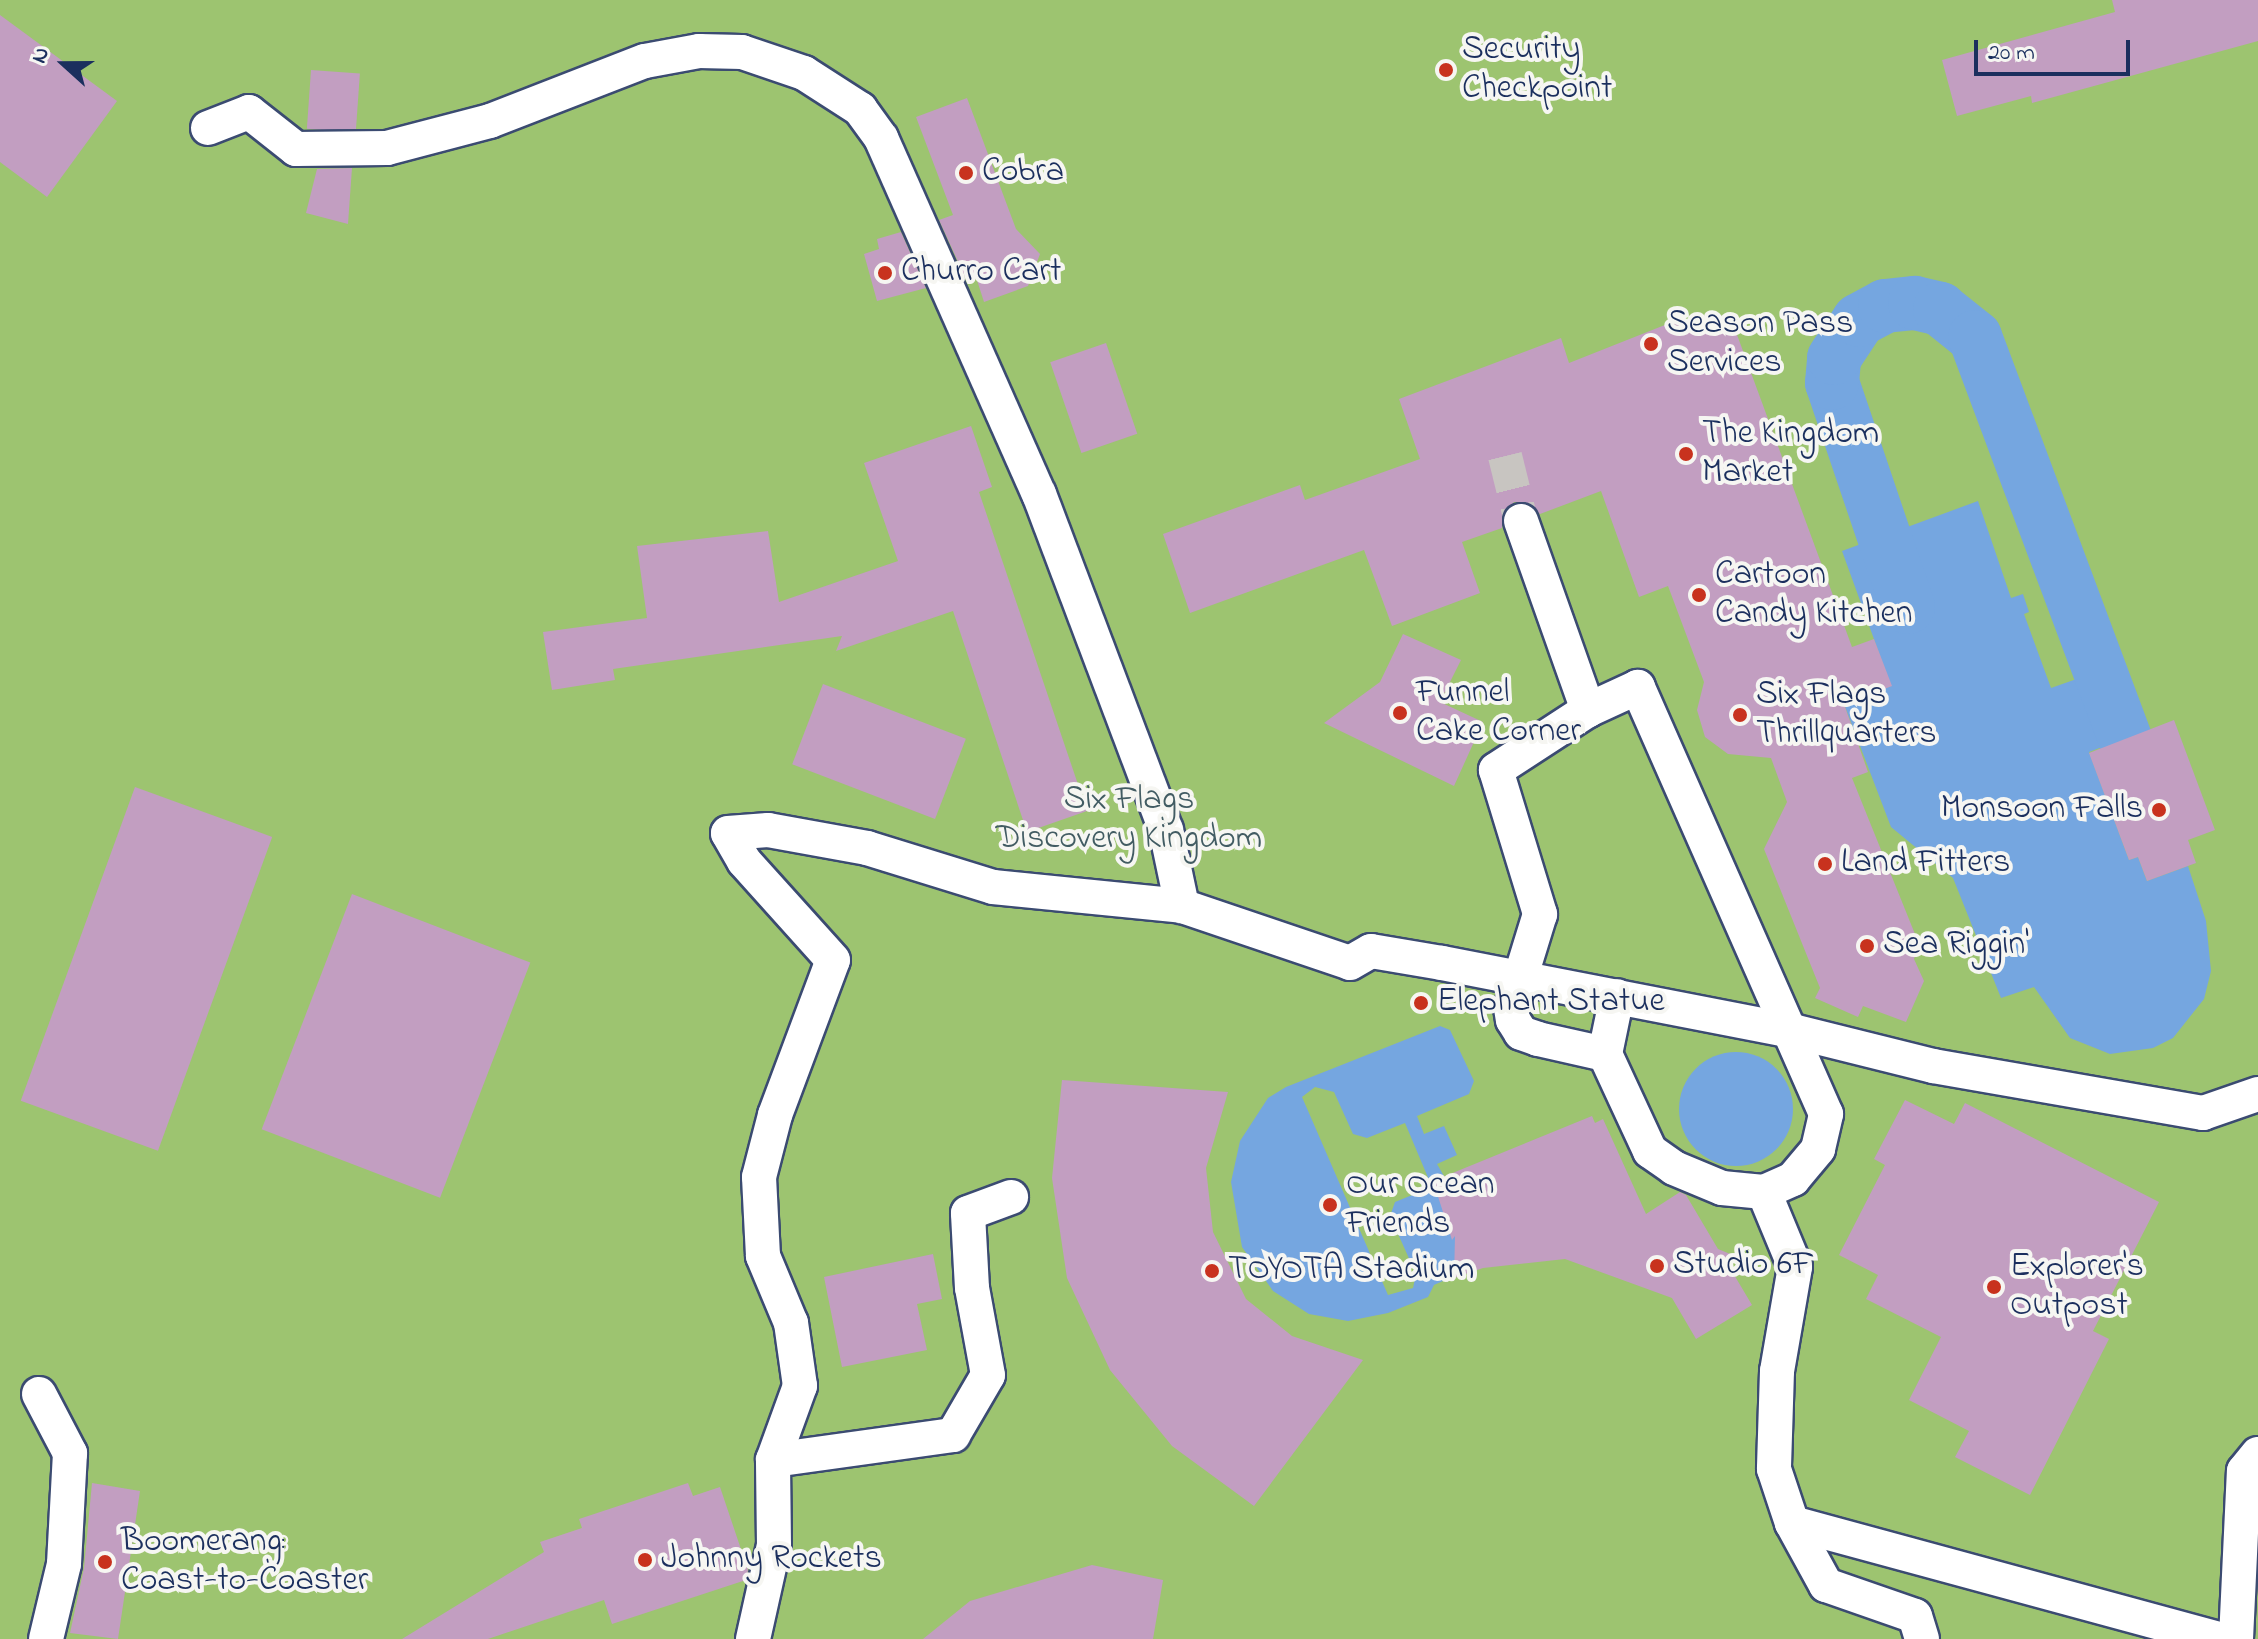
<!DOCTYPE html>
<style>
body{margin:0}
#map{position:relative;width:2258px;height:1639px;overflow:hidden;background:#f3ebda;font-family:"Indie Flower",sans-serif}
div>[style]{position:absolute}
.green>*{inset:0;background:#9dc470;transform-origin:0 0}
.water>*{inset:0;background:#75a6e0}
.round{border-radius:50%}
.canal>*{height:54px;margin:-27px;padding:0 27px;transform-origin:27px;border-radius:27px;background:#75a6e0}
.building>*{inset:0;background:#c29ec1;transform-origin:0 0}
.pedestrian-tunnel>*{height:34px;margin-top:-17px;transform-origin:0;background:repeating-linear-gradient(90deg,#c8c5c1 0 34px,transparent 0 51px)}
.roads{filter:drop-shadow(2px 0 #3b4b71) drop-shadow(-2px 0 #3b4b71) drop-shadow(0 2px #3b4b71) drop-shadow(0 -2px #3b4b71)}
.pedestrian>*{height:34px;margin:-17px;padding:0 17px;transform-origin:17px;border-radius:17px;background:#fff}
.dots>*{width:22px;height:22px;translate:-50% -50%;box-sizing:border-box;border:4px solid #f6f6f2;border-radius:50%}
span{translate:-50% -50%;white-space:nowrap;text-align:center;line-height:1.15;-webkit-text-stroke:8px #f6f6f2;paint-order:stroke}
.poi-label{font-size:34px;color:#1b2f5e}
.left{translate:0 -50%;text-align:left}
.right{translate:-100% -50%;text-align:right}
.park-label{font-size:34px;color:#425c63}
.north{position:absolute;left:24px;top:24px;width:80px;height:80px;-webkit-text-stroke:6px #f6f6f2;paint-order:stroke;rotate:291deg;font-size:22px;font-weight:700;line-height:32px;text-align:center;color:#1b2f5e}
.north::after{content:'';display:block;margin:auto;width:28px;height:36px;background:#1b2f5e;clip-path:polygon(50% 0,100% 100%,50% 72%,0 100%)}
.scale{position:absolute;left:1974px;top:40px;width:156px;height:36px;box-sizing:border-box;border:4px solid #1b2f5e;border-top:0;padding-left:10px;font-size:24px;line-height:28px;white-space:nowrap;color:#1b2f5e;-webkit-text-stroke:6px #f6f6f2;paint-order:stroke}
</style>
<div id="map">
<div class="green">
<div style="left:0;top:0;width:2258px;height:1639px"></div>
</div>
<div class="water">
<div style="clip-path:polygon(1978px 501px,2011px 598px,2023px 594px,2029px 612px,2024px 614px,2051px 688px,2085px 676px,2110px 744px,2089px 752px,2129px 860px,2138px 857px,2147px 881px,2188px 866px,2206px 921px,2211px 971px,2204px 999px,2173px 1038px,2153px 1048px,2110px 1054px,2070px 1038px,2034px 987px,2001px 998px,1953px 878px,1891px 827px,1844px 704px,1891px 686px,1842px 551px)"></div>
<div style="clip-path:polygon(evenodd,1440px 1026px,1450px 1030px,1474px 1081px,1469px 1094px,1417px 1116px,1424px 1134px,1444px 1126px,1457px 1155px,1437px 1164px,1492px 1259px,1434px 1285px,1428px 1297px,1388px 1313px,1348px 1321px,1309px 1314px,1273px 1291px,1242px 1247px,1231px 1182px,1240px 1141px,1268px 1098px,1286px 1087px,1440px 1026px,1315px 1087px,1334px 1092px,1353px 1134px,1367px 1138px,1405px 1123px,1432px 1187px,1395px 1202px,1390px 1216px,1416px 1274px,1413px 1288px,1388px 1295px,1302px 1097px,1315px 1087px)"></div>
<div class="round" style="left:1679px;top:1052px;width:114px;height:114px"></div>
</div>
<div class="canal">
<div style="left:1908px;top:607px;width:237px;rotate:-108.7deg"></div>
<div style="left:1832px;top:383px;width:25px;rotate:-85deg"></div>
<div style="left:1834px;top:358px;width:45px;rotate:-56.7deg"></div>
<div style="left:1859px;top:320px;width:30px;rotate:-28deg"></div>
<div style="left:1885px;top:306px;width:30px;rotate:-6deg"></div>
<div style="left:1915px;top:303px;width:26px;rotate:13deg"></div>
<div style="left:1940px;top:309px;width:45px;rotate:38.7deg"></div>
<div style="left:1975px;top:337px;width:429px;rotate:69.5deg"></div>
</div>
<div class="building">
<div style="clip-path:polygon(2112px 0,2258px 0,2258px 41px,2032px 103px,2031px 96px,1957px 116px,1942px 60px,2115px 12px)"></div>
<div style="clip-path:polygon(0 15px,117px 101px,47px 197px,0 162px)"></div>
<div style="left:311px;top:70px;width:49px;height:59px;rotate:4deg"></div>
<div style="clip-path:polygon(967px 98px,1016px 229px,1040px 254px,1028px 286px,984px 302px,975px 274px,965px 277px,939px 220px,953px 215px,916px 117px)"></div>
<div style="clip-path:polygon(352px 168px,348px 224px,306px 213px,317px 169px)"></div>
<div style="clip-path:polygon(901px 232px,926px 288px,877px 301px,864px 254px,879px 249px,877px 239px)"></div>
<div style="clip-path:polygon(1729px 313px,1852px 647px,1874px 639px,1892px 686px,1844px 704px,1868px 772px,1852px 778px,1919px 944px,1914px 959px,1924px 981px,1906px 1022px,1863px 1006px,1858px 1017px,1815px 998px,1820px 988px,1764px 849px,1787px 802px,1771px 758px,1728px 754px,1705px 737px,1697px 710px,1704px 682px,1668px 586px,1639px 597px,1601px 491px,1540px 514px,1525px 502px,1514px 502px,1502px 517px,1502px 528px,1462px 542px,1480px 593px,1392px 626px,1364px 550px,1190px 613px,1163px 534px,1300px 485px,1305px 500px,1420px 459px,1399px 399px,1561px 338px,1569px 363px,1685px 317px,1689px 328px)"></div>
<div style="left:1106px;top:343px;width:96px;height:59px;rotate:71deg"></div>
<div style="clip-path:polygon(971px 426px,992px 487px,979px 492px,1087px 811px,1027px 832px,953px 611px,836px 651px,842px 636px,613px 669px,615px 680px,552px 690px,543px 632px,647px 618px,637px 546px,768px 531px,779px 602px,898px 561px,864px 463px)"></div>
<div style="clip-path:polygon(1403px 634px,1461px 660px,1440px 702px,1483px 722px,1454px 786px,1324px 723px,1380px 682px)"></div>
<div style="left:823px;top:684px;width:153px;height:86px;rotate:21deg"></div>
<div style="clip-path:polygon(2174px 720px,2215px 830px,2188px 840px,2196px 863px,2147px 881px,2138px 857px,2129px 860px,2089px 753px)"></div>
<div style="left:135px;top:787px;width:146px;height:334px;rotate:20deg"></div>
<div style="left:352px;top:894px;width:191px;height:252px;rotate:21deg"></div>
<div style="clip-path:polygon(1062px 1080px,1228px 1092px,1206px 1168px,1213px 1232px,1246px 1299px,1292px 1336px,1363px 1360px,1254px 1506px,1172px 1446px,1110px 1370px,1067px 1278px,1052px 1178px)"></div>
<div style="clip-path:polygon(1905px 1100px,1954px 1124px,1965px 1103px,2159px 1202px,2093px 1331px,2109px 1339px,2030px 1495px,1955px 1457px,1969px 1431px,1909px 1400px,1941px 1337px,1866px 1299px,1878px 1275px,1839px 1255px,1885px 1165px,1874px 1159px)"></div>
<div style="clip-path:polygon(1592px 1116px,1595px 1123px,1603px 1119px,1646px 1214px,1680px 1192px,1686px 1195px,1718px 1249px,1735px 1256px,1730px 1268px,1752px 1305px,1696px 1339px,1672px 1298px,1565px 1259px,1483px 1268px,1454px 1278px,1455px 1236px,1452px 1240px,1433px 1181px)"></div>
<div style="clip-path:polygon(933px 1254px,942px 1299px,917px 1304px,927px 1350px,842px 1367px,824px 1277px)"></div>
<div style="clip-path:polygon(92px 1483px,140px 1491px,118px 1639px,70px 1633px,84px 1568px)"></div>
<div style="clip-path:polygon(688px 1483px,693px 1496px,720px 1487px,748px 1570px,746px 1580px,612px 1624px,604px 1600px,488px 1639px,402px 1639px,544px 1552px,540px 1542px,582px 1528px,579px 1519px)"></div>
<div style="clip-path:polygon(1092px 1565px,1163px 1580px,1153px 1639px,923px 1639px,970px 1601px)"></div>
</div>
<div class="pedestrian-tunnel">
<div style="left:1505px;top:456px;width:67px;rotate:76.2deg"></div>
</div>
<div class="roads">
<div class="pedestrian">
<div style="left:208px;top:128px;width:44px;rotate:-21.3deg"></div>
<div style="left:249px;top:112px;width:60px;rotate:38.2deg"></div>
<div style="left:296px;top:149px;width:91px;rotate:-0.6deg"></div>
<div style="left:387px;top:148px;width:106px;rotate:-14.7deg"></div>
<div style="left:490px;top:121px;width:166px;rotate:-21.2deg"></div>
<div style="left:645px;top:61px;width:55px;rotate:-10.5deg"></div>
<div style="left:699px;top:51px;width:43px;rotate:1.3deg"></div>
<div style="left:742px;top:52px;width:65px;rotate:18.7deg"></div>
<div style="left:804px;top:73px;width:67px;rotate:32.7deg"></div>
<div style="left:860px;top:109px;width:36px;rotate:54deg"></div>
<div style="left:881px;top:138px;width:389px;rotate:66.1deg"></div>
<div style="left:1039px;top:494px;width:359px;rotate:69.3deg"></div>
<div style="left:1166px;top:830px;width:78px;rotate:78.1deg"></div>
<div style="left:1182px;top:906px;width:177px;rotate:18.7deg"></div>
<div style="left:1350px;top:963px;width:24px;rotate:-30deg"></div>
<div style="left:1371px;top:951px;width:72px;rotate:9.6deg"></div>
<div style="left:1442px;top:963px;width:358px;rotate:11deg"></div>
<div style="left:1793px;top:1031px;width:144px;rotate:14deg"></div>
<div style="left:1933px;top:1066px;width:274px;rotate:9.9deg"></div>
<div style="left:2203px;top:1113px;width:58px;rotate:-19.1deg"></div>
<div style="left:1521px;top:521px;width:201px;rotate:70.5deg"></div>
<div style="left:1588px;top:710px;width:110px;rotate:146.9deg"></div>
<div style="left:1496px;top:770px;width:151px;rotate:73deg"></div>
<div style="left:1540px;top:914px;width:98px;rotate:107.1deg"></div>
<div style="left:1511px;top:1008px;width:12px;rotate:81deg"></div>
<div style="left:1513px;top:1020px;width:15px;rotate:58deg"></div>
<div style="left:1521px;top:1033px;width:18px;rotate:19deg"></div>
<div style="left:1538px;top:1039px;width:69px;rotate:12.6deg"></div>
<div style="left:1605px;top:1054px;width:107px;rotate:65.1deg"></div>
<div style="left:1650px;top:1151px;width:29px;rotate:35deg"></div>
<div style="left:1674px;top:1168px;width:52px;rotate:22.6deg"></div>
<div style="left:1722px;top:1188px;width:42px;rotate:5.4deg"></div>
<div style="left:1764px;top:1192px;width:32px;rotate:-24deg"></div>
<div style="left:1793px;top:1179px;width:39px;rotate:-50deg"></div>
<div style="left:1818px;top:1149px;width:36px;rotate:-77deg"></div>
<div style="left:1826px;top:1114px;width:467px;rotate:-113.8deg"></div>
<div style="left:1638px;top:687px;width:55px;rotate:155.3deg"></div>
<div style="left:1605px;top:1054px;width:59px;rotate:-78.3deg"></div>
<div style="left:1764px;top:1192px;width:81px;rotate:67.5deg"></div>
<div style="left:1795px;top:1267px;width:106px;rotate:99.8deg"></div>
<div style="left:1777px;top:1371px;width:98px;rotate:91.8deg"></div>
<div style="left:1774px;top:1469px;width:57px;rotate:71.6deg"></div>
<div style="left:1792px;top:1523px;width:71px;rotate:61.3deg"></div>
<div style="left:1826px;top:1585px;width:94px;rotate:19.2deg"></div>
<div style="left:1915px;top:1616px;width:24px;rotate:73deg"></div>
<div style="left:39px;top:1394px;width:67px;rotate:62.3deg"></div>
<div style="left:70px;top:1453px;width:111px;rotate:93.1deg"></div>
<div style="left:64px;top:1564px;width:77px;rotate:103.5deg"></div>
<div style="left:773px;top:1460px;width:182px;rotate:-7.9deg"></div>
<div style="left:953px;top:1435px;width:69px;rotate:-59.7deg"></div>
<div style="left:988px;top:1375px;width:88px;rotate:-100.4deg"></div>
<div style="left:972px;top:1288px;width:75px;rotate:-93.1deg"></div>
<div style="left:968px;top:1213px;width:46px;rotate:-20.4deg"></div>
<div style="left:1792px;top:1523px;width:442px;rotate:15.2deg"></div>
<div style="left:753px;top:1639px;width:96px;rotate:-77.4deg"></div>
<div style="left:774px;top:1545px;width:85px;rotate:-90.7deg"></div>
<div style="left:773px;top:1460px;width:79px;rotate:-70deg"></div>
<div style="left:800px;top:1386px;width:64px;rotate:-98.1deg"></div>
<div style="left:791px;top:1323px;width:73px;rotate:-112.7deg"></div>
<div style="left:763px;top:1256px;width:79px;rotate:-92.9deg"></div>
<div style="left:759px;top:1177px;width:64px;rotate:-75.5deg"></div>
<div style="left:775px;top:1115px;width:165px;rotate:-69.5deg"></div>
<div style="left:833px;top:960px;width:133px;rotate:-132deg"></div>
<div style="left:744px;top:861px;width:32px;rotate:-120deg"></div>
<div style="left:728px;top:833px;width:40px;rotate:-4.3deg"></div>
<div style="left:768px;top:830px;width:101px;rotate:10.3deg"></div>
<div style="left:867px;top:848px;width:132px;rotate:17.2deg"></div>
<div style="left:993px;top:887px;width:190px;rotate:5.7deg"></div>
<div style="left:2236px;top:1639px;width:168px;rotate:-87.3deg"></div>
<div style="left:2244px;top:1471px;width:22px;rotate:-51deg"></div>
</div>
</div>
<div class="dots">
<div style="left:1446px;top:70px;background:#c8321e"></div>
<div style="left:966px;top:173px;background:#c8321e"></div>
<div style="left:885px;top:273px;background:#c8321e"></div>
<div style="left:1651px;top:344px;background:#c8321e"></div>
<div style="left:1686px;top:454px;background:#c8321e"></div>
<div style="left:1699px;top:595px;background:#c8321e"></div>
<div style="left:1400px;top:713px;background:#c8321e"></div>
<div style="left:1740px;top:715px;background:#c8321e"></div>
<div style="left:2159px;top:810px;background:#c8321e"></div>
<div style="left:1825px;top:864px;background:#c8321e"></div>
<div style="left:1867px;top:946px;background:#c8321e"></div>
<div style="left:1421px;top:1003px;background:#c8321e"></div>
<div style="left:1330px;top:1205px;background:#c8321e"></div>
<div style="left:1657px;top:1266px;background:#c8321e"></div>
<div style="left:1212px;top:1271px;background:#c8321e"></div>
<div style="left:1994px;top:1287px;background:#c8321e"></div>
<div style="left:645px;top:1560px;background:#c8321e"></div>
<div style="left:105px;top:1562px;background:#c8321e"></div>
</div>
<div class="poi-label">
<span class="left" style="left:1462px;top:70px">Security<br>Checkpoint</span>
<span class="left" style="left:982px;top:173px">Cobra</span>
<span class="left" style="left:901px;top:273px">Churro Cart</span>
<span class="left" style="left:1667px;top:344px">Season Pass<br>Services</span>
<span class="left" style="left:1702px;top:454px">The Kingdom<br>Market</span>
<span class="left" style="left:1715px;top:595px">Cartoon<br>Candy Kitchen</span>
<span class="left" style="left:1416px;top:713px">Funnel<br>Cake Corner</span>
<span class="left" style="left:1756px;top:715px">Six Flags<br>Thrillquarters</span>
<span class="right" style="left:2143px;top:810px">Monsoon Falls</span>
<span class="left" style="left:1841px;top:864px">Land Fitters</span>
<span class="left" style="left:1883px;top:946px">Sea Riggin'</span>
<span class="left" style="left:1437px;top:1003px">Elephant Statue</span>
<span class="left" style="left:1346px;top:1205px">Our Ocean<br>Friends</span>
<span class="left" style="left:1673px;top:1266px">Studio 6F</span>
<span class="left" style="left:2010px;top:1287px">Explorer's<br>Outpost</span>
<span class="left" style="left:1228px;top:1271px">TOYOTA Stadium</span>
<span class="left" style="left:121px;top:1562px">Boomerang:<br>Coast-to-Coaster</span>
<span class="left" style="left:661px;top:1560px">Johnny Rockets</span>
</div>
<div class="park-label">
<span style="left:1129px;top:820px">Six Flags<br>Discovery Kingdom</span>
</div>
<div class="north">N</div>
<div class="scale">20 m</div>
</div>
